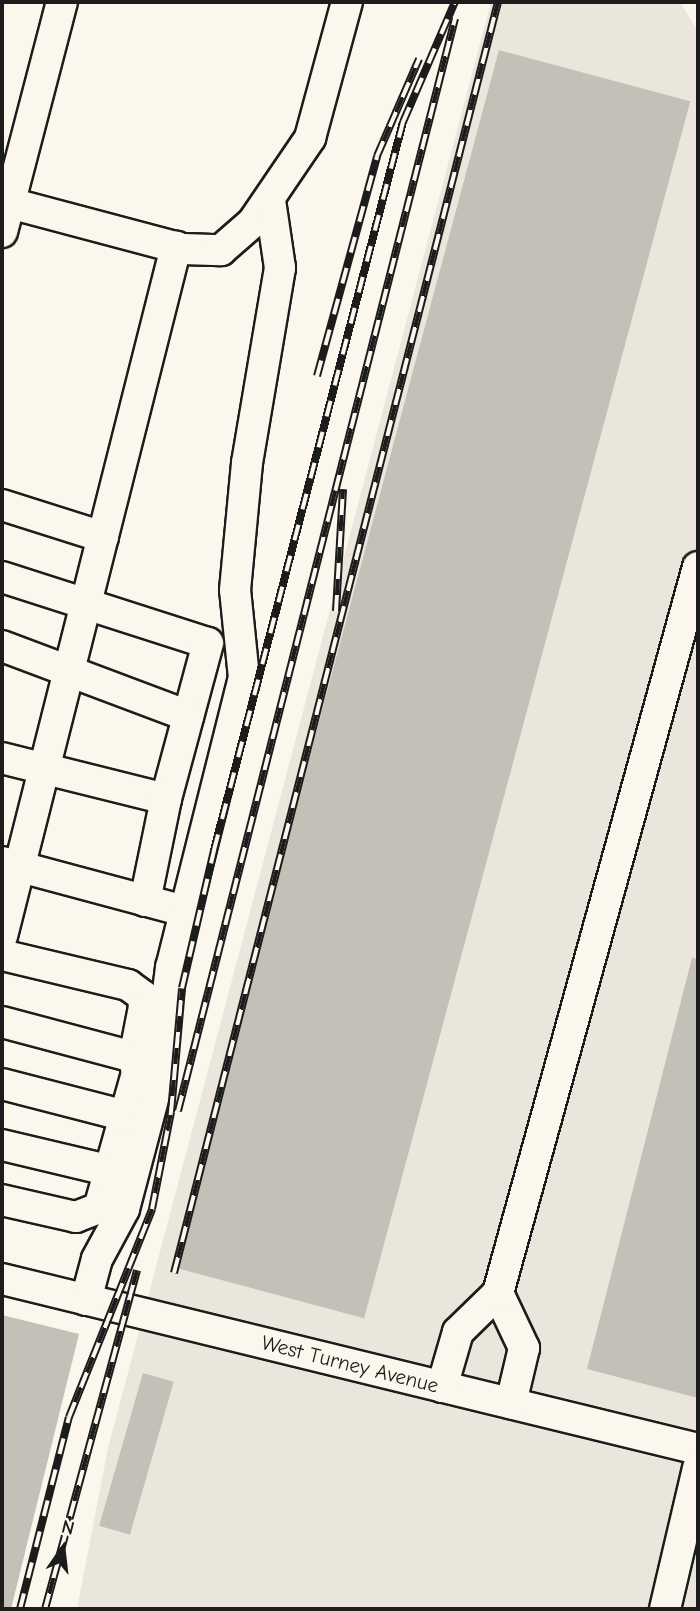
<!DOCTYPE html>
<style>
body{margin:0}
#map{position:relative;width:700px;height:1611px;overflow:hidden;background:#fbf7ec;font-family:"Comic Neue",sans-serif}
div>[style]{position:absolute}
.built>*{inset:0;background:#eae6dc}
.building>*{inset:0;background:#c3c0b8;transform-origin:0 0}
.roads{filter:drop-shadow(2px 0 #1c1c1c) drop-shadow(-2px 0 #1c1c1c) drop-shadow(0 2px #1c1c1c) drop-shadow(0 -2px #1c1c1c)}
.minor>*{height:30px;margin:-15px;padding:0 15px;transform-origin:15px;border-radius:15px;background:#fbf7ec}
.rail>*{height:8px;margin-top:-4px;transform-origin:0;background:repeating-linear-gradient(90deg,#fbf7ec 0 16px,#1c1c1c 0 32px);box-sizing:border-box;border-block:2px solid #1c1c1c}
span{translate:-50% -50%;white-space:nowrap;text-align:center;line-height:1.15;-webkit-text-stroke:5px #fbf7ec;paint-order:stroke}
.street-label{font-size:21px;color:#1c1c1c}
.frame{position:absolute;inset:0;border:4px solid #1c1c1c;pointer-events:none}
.north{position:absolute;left:28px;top:1513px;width:70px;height:70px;-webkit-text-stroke:5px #fbf7ec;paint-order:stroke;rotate:14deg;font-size:19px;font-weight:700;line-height:28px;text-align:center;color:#1c1c1c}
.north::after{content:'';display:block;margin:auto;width:24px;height:32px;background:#1c1c1c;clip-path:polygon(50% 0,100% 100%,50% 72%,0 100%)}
</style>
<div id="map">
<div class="built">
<div style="clip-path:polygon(491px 2px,680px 2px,698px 31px,698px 1609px,77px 1609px,108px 1448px)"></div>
</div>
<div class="building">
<div style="left:499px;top:50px;width:198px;height:1260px;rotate:15deg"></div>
<div style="clip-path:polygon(692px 958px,698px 959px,698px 1398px,587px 1369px)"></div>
<div style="clip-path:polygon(2px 1315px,79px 1334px,11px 1609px,2px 1609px)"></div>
<div style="left:143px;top:1373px;width:32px;height:159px;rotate:16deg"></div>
</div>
<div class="roads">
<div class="minor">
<div style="left:2px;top:201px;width:187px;rotate:14.9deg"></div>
<div style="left:183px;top:249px;width:38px;rotate:2deg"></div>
<div style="left:221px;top:250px;width:43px;rotate:-41.2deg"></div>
<div style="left:253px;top:222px;width:102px;rotate:-55.8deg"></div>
<div style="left:310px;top:138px;width:141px;rotate:-74.8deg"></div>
<div style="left:2px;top:232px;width:238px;rotate:-75.4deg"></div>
<div style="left:2px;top:505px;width:106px;rotate:17.6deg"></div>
<div style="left:2px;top:577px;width:216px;rotate:17.8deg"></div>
<div style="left:208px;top:643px;width:162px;rotate:105.1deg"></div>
<div style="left:166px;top:799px;width:169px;rotate:-166deg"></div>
<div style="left:2px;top:646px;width:199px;rotate:20.6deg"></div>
<div style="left:2px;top:862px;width:189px;rotate:15deg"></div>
<div style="left:145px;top:901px;width:104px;rotate:-78.4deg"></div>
<div style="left:2px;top:936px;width:711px;rotate:-75.83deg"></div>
<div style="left:2px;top:955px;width:130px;rotate:13.4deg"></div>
<div style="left:128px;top:985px;width:19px;rotate:36deg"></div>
<div style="left:143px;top:996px;width:11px;rotate:85deg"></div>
<div style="left:144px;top:1007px;width:52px;rotate:101.1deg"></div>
<div style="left:134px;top:1058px;width:15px;rotate:79deg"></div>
<div style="left:137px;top:1073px;width:140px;rotate:105.7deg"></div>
<div style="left:99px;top:1208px;width:25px;rotate:159deg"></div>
<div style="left:76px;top:1217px;width:76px;rotate:-167.1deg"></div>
<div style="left:2px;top:1022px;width:137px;rotate:14.9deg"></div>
<div style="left:2px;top:1084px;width:128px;rotate:14.5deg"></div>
<div style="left:2px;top:1145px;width:112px;rotate:13.4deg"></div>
<div style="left:2px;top:1279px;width:716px;rotate:13.73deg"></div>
<div style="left:498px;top:1293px;width:61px;rotate:64.7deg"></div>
<div style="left:524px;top:1348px;width:57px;rotate:103.3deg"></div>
<div style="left:86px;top:1300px;width:42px;rotate:-75deg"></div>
<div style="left:97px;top:1259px;width:57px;rotate:-61.6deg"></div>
<div style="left:124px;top:1209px;width:125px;rotate:-75.2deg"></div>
<div style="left:156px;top:1088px;width:121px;rotate:-82.9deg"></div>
<div style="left:171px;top:968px;width:299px;rotate:-75.9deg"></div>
<div style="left:244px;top:678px;width:88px;rotate:-95.8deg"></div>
<div style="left:235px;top:590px;width:128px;rotate:-84.6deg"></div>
<div style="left:247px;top:463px;width:198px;rotate:-80.4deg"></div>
<div style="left:280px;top:268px;width:69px;rotate:-98.4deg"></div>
<div style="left:442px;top:1387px;width:57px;rotate:-73.8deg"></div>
<div style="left:458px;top:1332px;width:56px;rotate:-44.3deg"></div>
<div style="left:498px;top:1293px;width:753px;rotate:-74.6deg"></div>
<div style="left:665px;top:1609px;width:145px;rotate:-76.8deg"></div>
</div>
</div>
<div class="rail">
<div style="left:317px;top:376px;width:228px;rotate:-74.7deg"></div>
<div style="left:377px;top:156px;width:106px;rotate:-66.6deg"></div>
<div style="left:336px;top:611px;width:122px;rotate:-86.7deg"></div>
<div style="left:178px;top:1111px;width:1127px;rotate:-75.77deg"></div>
<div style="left:174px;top:1273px;width:1312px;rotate:-75.7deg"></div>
<div style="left:20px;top:1609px;width:198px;rotate:-75.7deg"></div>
<div style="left:69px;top:1417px;width:224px;rotate:-68.2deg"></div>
<div style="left:152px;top:1209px;width:99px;rotate:-78.9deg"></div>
<div style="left:171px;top:1112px;width:124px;rotate:-84.9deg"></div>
<div style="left:182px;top:988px;width:142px;rotate:-76.9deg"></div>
<div style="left:214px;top:850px;width:752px;rotate:-75.45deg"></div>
<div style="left:403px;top:122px;width:131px;rotate:-66.6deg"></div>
<div style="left:45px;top:1609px;width:351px;rotate:-74.8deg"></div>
</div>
<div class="street-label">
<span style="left:350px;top:1364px;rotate:14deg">West Turney Avenue</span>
</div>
<div class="frame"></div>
<div class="north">N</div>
</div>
